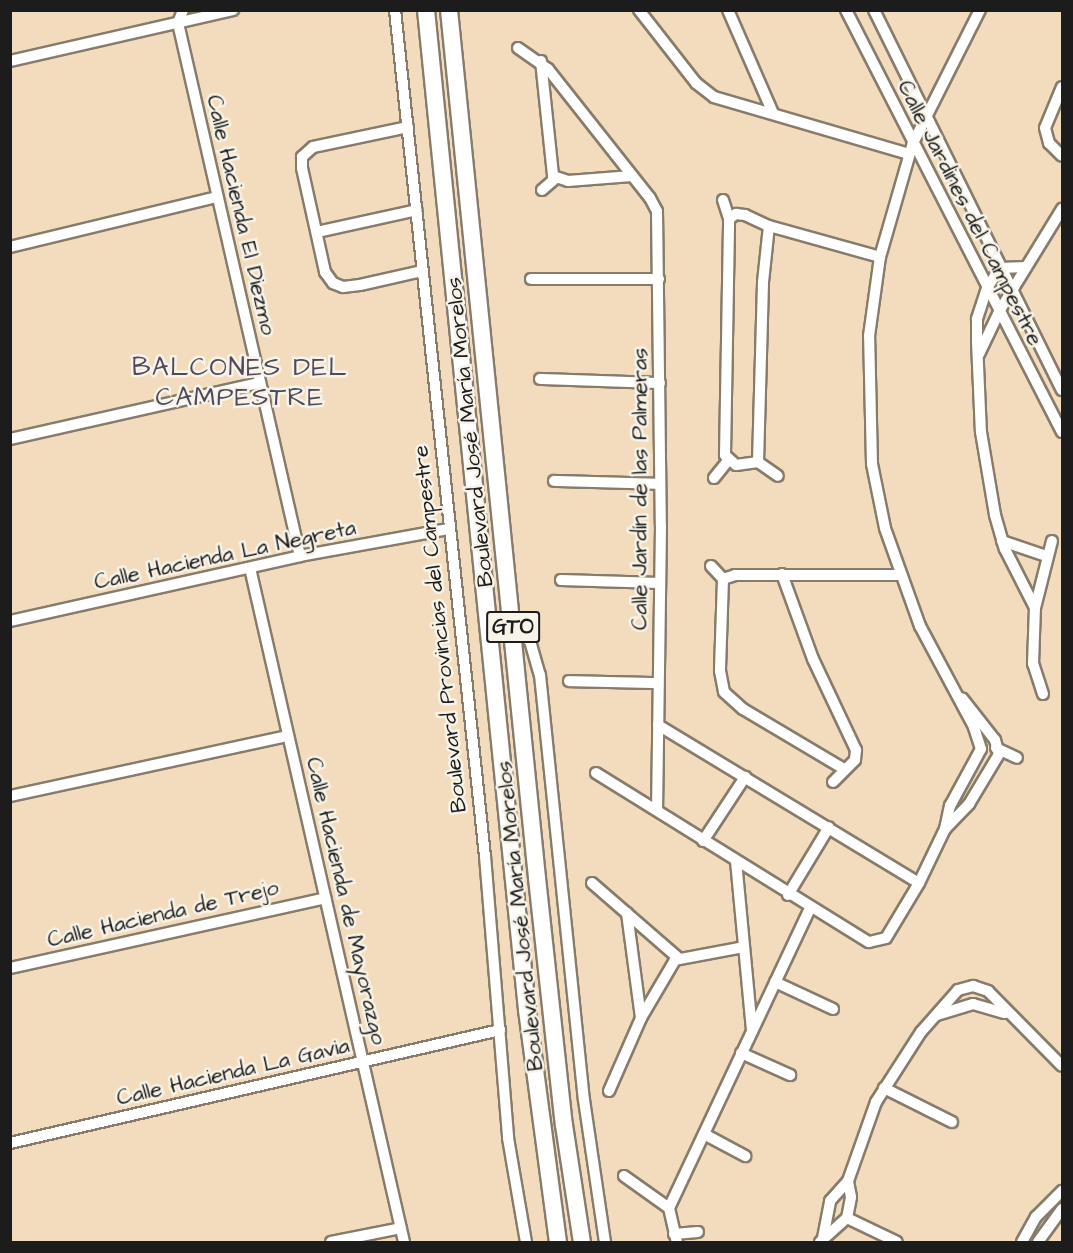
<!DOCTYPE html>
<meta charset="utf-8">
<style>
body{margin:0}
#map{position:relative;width:1073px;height:1253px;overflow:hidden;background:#f2dcbd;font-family:"Architects Daughter",sans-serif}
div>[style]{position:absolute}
.roads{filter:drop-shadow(2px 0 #877c6c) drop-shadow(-2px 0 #877c6c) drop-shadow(0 2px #877c6c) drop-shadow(0 -2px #877c6c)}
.street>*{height:10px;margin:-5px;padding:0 5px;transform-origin:5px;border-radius:5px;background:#fff}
.primary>*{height:16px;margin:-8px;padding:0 8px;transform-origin:8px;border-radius:8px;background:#fff}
span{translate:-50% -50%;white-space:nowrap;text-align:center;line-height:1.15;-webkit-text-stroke:5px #f7f3e8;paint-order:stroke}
.shield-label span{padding:2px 4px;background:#f7f3e8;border:2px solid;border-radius:4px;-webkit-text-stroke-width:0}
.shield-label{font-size:21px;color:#1c1c1c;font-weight:700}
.street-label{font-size:22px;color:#1c1c1c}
.quarter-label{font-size:26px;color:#50495a;letter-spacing:1.5px}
.frame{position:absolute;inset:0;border:12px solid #1c1c1c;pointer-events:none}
</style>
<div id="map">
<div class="roads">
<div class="street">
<div style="left:183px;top:10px;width:14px;rotate:111deg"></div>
<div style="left:178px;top:23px;width:547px;rotate:77.11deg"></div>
<div style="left:395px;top:10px;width:851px;rotate:83.93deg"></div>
<div style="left:485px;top:856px;width:283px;rotate:85.3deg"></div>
<div style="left:508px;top:1138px;width:106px;rotate:80.2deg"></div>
<div style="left:639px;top:10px;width:93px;rotate:52deg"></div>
<div style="left:696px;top:83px;width:23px;rotate:38deg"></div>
<div style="left:714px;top:97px;width:203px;rotate:16.3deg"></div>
<div style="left:728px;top:10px;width:112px;rotate:66.4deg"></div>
<div style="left:846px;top:10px;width:474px;rotate:62.9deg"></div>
<div style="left:874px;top:10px;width:424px;rotate:63.7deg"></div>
<div style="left:518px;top:48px;width:37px;rotate:35deg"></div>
<div style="left:548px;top:69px;width:164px;rotate:51.7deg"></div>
<div style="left:650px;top:198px;width:15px;rotate:62deg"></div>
<div style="left:657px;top:211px;width:315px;rotate:89.3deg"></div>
<div style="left:661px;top:526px;width:284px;rotate:90.8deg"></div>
<div style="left:10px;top:61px;width:229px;rotate:-12.9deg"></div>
<div style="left:541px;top:61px;width:116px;rotate:84deg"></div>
<div style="left:553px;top:176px;width:16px;rotate:18deg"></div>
<div style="left:568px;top:181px;width:64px;rotate:-4.5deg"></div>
<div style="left:1062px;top:87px;width:44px;rotate:112.5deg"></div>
<div style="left:1045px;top:128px;width:16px;rotate:75deg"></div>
<div style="left:1049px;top:143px;width:18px;rotate:45deg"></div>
<div style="left:408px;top:127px;width:97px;rotate:168.1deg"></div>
<div style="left:313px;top:147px;width:15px;rotate:138deg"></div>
<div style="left:302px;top:157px;width:11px;rotate:90deg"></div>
<div style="left:302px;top:168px;width:107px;rotate:77.5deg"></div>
<div style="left:325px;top:272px;width:14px;rotate:54deg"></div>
<div style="left:333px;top:283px;width:11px;rotate:22deg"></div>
<div style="left:343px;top:287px;width:17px;rotate:-7deg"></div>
<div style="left:360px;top:285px;width:64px;rotate:-12.7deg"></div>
<div style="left:542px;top:190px;width:18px;rotate:-41deg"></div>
<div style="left:723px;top:200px;width:20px;rotate:72deg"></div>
<div style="left:317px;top:232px;width:102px;rotate:-12.4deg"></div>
<div style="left:10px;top:247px;width:213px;rotate:-13.6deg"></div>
<div style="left:1026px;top:267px;width:26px;rotate:178deg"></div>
<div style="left:1000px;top:268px;width:24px;rotate:123deg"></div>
<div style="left:987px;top:288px;width:33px;rotate:108deg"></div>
<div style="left:977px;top:319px;width:23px;rotate:90deg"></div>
<div style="left:977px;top:342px;width:90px;rotate:87.5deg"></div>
<div style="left:981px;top:432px;width:84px;rotate:80.4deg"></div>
<div style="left:995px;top:515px;width:35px;rotate:74deg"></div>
<div style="left:1005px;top:549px;width:66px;rotate:63deg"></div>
<div style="left:531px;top:279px;width:128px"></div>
<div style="left:979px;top:354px;width:49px;rotate:-64.5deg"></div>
<div style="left:1000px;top:310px;width:119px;rotate:-58.5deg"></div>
<div style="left:540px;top:379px;width:120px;rotate:1.9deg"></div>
<div style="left:10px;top:439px;width:255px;rotate:-12.7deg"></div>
<div style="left:758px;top:462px;width:22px;rotate:172deg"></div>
<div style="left:736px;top:465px;width:15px;rotate:-138deg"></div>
<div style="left:725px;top:455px;width:236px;rotate:-89deg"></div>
<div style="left:729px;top:219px;width:9px;rotate:-36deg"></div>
<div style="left:736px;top:214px;width:9px;rotate:6deg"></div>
<div style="left:745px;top:215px;width:26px;rotate:25deg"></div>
<div style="left:769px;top:226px;width:115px;rotate:15.6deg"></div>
<div style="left:758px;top:462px;width:180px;rotate:-88.4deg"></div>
<div style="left:763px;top:282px;width:56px;rotate:-83.9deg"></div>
<div style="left:758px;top:462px;width:24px;rotate:35deg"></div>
<div style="left:714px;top:478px;width:22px;rotate:-51deg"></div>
<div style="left:554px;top:481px;width:106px;rotate:1.6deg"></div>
<div style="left:1002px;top:541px;width:46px;rotate:18.8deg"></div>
<div style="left:711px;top:566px;width:18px;rotate:47deg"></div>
<div style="left:250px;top:568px;width:691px;rotate:77.13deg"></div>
<div style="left:782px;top:574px;width:90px;rotate:70deg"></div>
<div style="left:813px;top:659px;width:101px;rotate:64.7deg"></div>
<div style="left:856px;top:750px;width:10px;rotate:96deg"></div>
<div style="left:855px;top:760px;width:31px;rotate:135deg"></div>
<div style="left:723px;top:579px;width:92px;rotate:91.9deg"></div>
<div style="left:720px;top:671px;width:21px;rotate:79deg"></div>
<div style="left:724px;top:692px;width:25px;rotate:42deg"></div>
<div style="left:743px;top:709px;width:117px;rotate:30.7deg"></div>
<div style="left:723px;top:579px;width:13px;rotate:-18deg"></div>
<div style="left:735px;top:575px;width:165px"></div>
<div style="left:561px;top:580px;width:99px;rotate:1.7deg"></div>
<div style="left:10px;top:621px;width:297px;rotate:-12.6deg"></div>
<div style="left:300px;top:556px;width:150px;rotate:-10.3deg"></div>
<div style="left:514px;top:629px;width:20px;rotate:37deg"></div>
<div style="left:530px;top:641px;width:35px;rotate:74deg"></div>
<div style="left:540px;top:675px;width:427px;rotate:84.1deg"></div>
<div style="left:584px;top:1100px;width:144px;rotate:81.6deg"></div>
<div style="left:569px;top:681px;width:89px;rotate:1.3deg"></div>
<div style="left:1043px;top:694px;width:32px;rotate:-108deg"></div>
<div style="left:1033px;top:664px;width:56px;rotate:-88deg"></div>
<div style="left:1035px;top:608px;width:69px;rotate:-75.8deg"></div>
<div style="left:658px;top:725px;width:305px;rotate:31.2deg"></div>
<div style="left:996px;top:748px;width:23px;rotate:25deg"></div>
<div style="left:596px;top:773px;width:321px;rotate:31.8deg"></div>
<div style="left:869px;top:942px;width:17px;rotate:-13deg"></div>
<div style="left:886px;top:938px;width:64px;rotate:-59deg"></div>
<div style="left:919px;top:883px;width:60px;rotate:-64.3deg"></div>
<div style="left:945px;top:829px;width:24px;rotate:-78deg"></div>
<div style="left:950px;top:806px;width:65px;rotate:-61.5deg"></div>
<div style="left:981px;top:749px;width:23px;rotate:-108deg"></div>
<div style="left:974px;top:727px;width:115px;rotate:-118.1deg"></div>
<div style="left:920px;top:626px;width:104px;rotate:-109.7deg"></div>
<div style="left:885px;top:528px;width:65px;rotate:-101.5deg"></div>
<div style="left:872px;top:464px;width:128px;rotate:-91.3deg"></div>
<div style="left:869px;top:336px;width:80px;rotate:-82.1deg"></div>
<div style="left:880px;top:257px;width:119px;rotate:-73.9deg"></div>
<div style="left:913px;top:143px;width:149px;rotate:-63.3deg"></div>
<div style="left:10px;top:796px;width:284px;rotate:-12.2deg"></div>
<div style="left:945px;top:829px;width:35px;rotate:-46deg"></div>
<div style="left:969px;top:804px;width:58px;rotate:-59deg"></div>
<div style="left:999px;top:754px;width:15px;rotate:-106deg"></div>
<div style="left:995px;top:740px;width:53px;rotate:-128.2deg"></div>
<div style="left:703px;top:841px;width:77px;rotate:-56.7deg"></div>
<div style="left:736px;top:861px;width:171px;rotate:84.6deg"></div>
<div style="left:592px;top:883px;width:113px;rotate:41deg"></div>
<div style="left:788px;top:895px;width:79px;rotate:-58.9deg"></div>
<div style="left:627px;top:913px;width:106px;rotate:82.4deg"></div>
<div style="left:10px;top:968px;width:323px;rotate:-12.5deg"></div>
<div style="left:775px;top:982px;width:64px;rotate:25deg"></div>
<div style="left:937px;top:1015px;width:38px;rotate:-17deg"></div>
<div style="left:973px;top:1004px;width:33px;rotate:16deg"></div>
<div style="left:741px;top:1053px;width:54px;rotate:24.2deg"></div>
<div style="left:884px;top:1088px;width:76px;rotate:26.6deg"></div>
<div style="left:609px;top:1091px;width:80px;rotate:-66.3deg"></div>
<div style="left:641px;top:1018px;width:67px;rotate:-59.6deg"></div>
<div style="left:675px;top:960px;width:70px;rotate:-10.7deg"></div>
<div style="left:704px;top:1134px;width:47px;rotate:28.2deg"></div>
<div style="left:10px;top:1143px;width:503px;rotate:-12.99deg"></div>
<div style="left:624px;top:1176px;width:55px;rotate:35.4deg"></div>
<div style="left:669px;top:1208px;width:35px;rotate:77deg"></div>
<div style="left:669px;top:1208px;width:331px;rotate:-64.8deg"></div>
<div style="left:847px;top:1218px;width:55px;rotate:25.6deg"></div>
<div style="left:674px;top:1234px;width:24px;rotate:-5deg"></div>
<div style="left:823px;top:1238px;width:38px;rotate:-79deg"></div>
<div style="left:830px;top:1201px;width:27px;rotate:-48deg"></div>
<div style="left:331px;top:1242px;width:71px;rotate:-11.3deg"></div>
<div style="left:820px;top:1242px;width:36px;rotate:-42deg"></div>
<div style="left:847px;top:1218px;width:21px;rotate:-79deg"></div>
<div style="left:851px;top:1197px;width:16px;rotate:-101deg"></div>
<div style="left:848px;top:1181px;width:84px;rotate:-70.5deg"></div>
<div style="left:876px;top:1102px;width:83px;rotate:-57.3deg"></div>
<div style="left:921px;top:1032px;width:56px;rotate:-48.6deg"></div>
<div style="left:958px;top:990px;width:16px;rotate:-15deg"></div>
<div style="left:973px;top:986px;width:16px;rotate:18deg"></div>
<div style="left:988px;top:991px;width:105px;rotate:45.4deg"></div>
<div style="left:1022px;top:1242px;width:29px;rotate:-61deg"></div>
<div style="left:1036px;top:1217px;width:37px;rotate:-45deg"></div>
<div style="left:1038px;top:1242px;width:41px;rotate:-54deg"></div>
</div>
<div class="primary">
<div style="left:426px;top:10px;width:1005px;rotate:84.23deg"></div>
<div style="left:527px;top:1010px;width:234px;rotate:82.4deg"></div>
<div style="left:449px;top:10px;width:872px;rotate:84.21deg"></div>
<div style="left:537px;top:878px;width:248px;rotate:83.8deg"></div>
<div style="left:564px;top:1125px;width:118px;rotate:81.3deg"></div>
</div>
</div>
<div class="shield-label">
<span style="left:513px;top:627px">GTO</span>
</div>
<div class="street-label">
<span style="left:970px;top:213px;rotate:63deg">Calle Jardines del Campestre</span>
<span style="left:241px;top:215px;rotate:77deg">Calle Hacienda El Diezmo</span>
<span style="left:470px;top:432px;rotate:-96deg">Boulevard José María Morelos</span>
<span style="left:640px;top:489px;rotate:-90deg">Calle Jardín de las Palmeras</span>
<span style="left:225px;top:555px;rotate:-12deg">Calle Hacienda La Negreta</span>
<span style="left:440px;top:629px;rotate:-96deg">Boulevard Provincias del Campestre</span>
<span style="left:346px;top:901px;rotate:77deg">Calle Hacienda de Mayorazgo</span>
<span style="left:163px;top:914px;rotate:-13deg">Calle Hacienda de Trejo</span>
<span style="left:520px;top:916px;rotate:-96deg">Boulevard José María Morelos</span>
<span style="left:233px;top:1072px;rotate:-13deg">Calle Hacienda La Gavia</span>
</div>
<div class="quarter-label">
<span style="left:240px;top:383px">BALCONES DEL<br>CAMPESTRE</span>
</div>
<div class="frame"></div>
</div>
